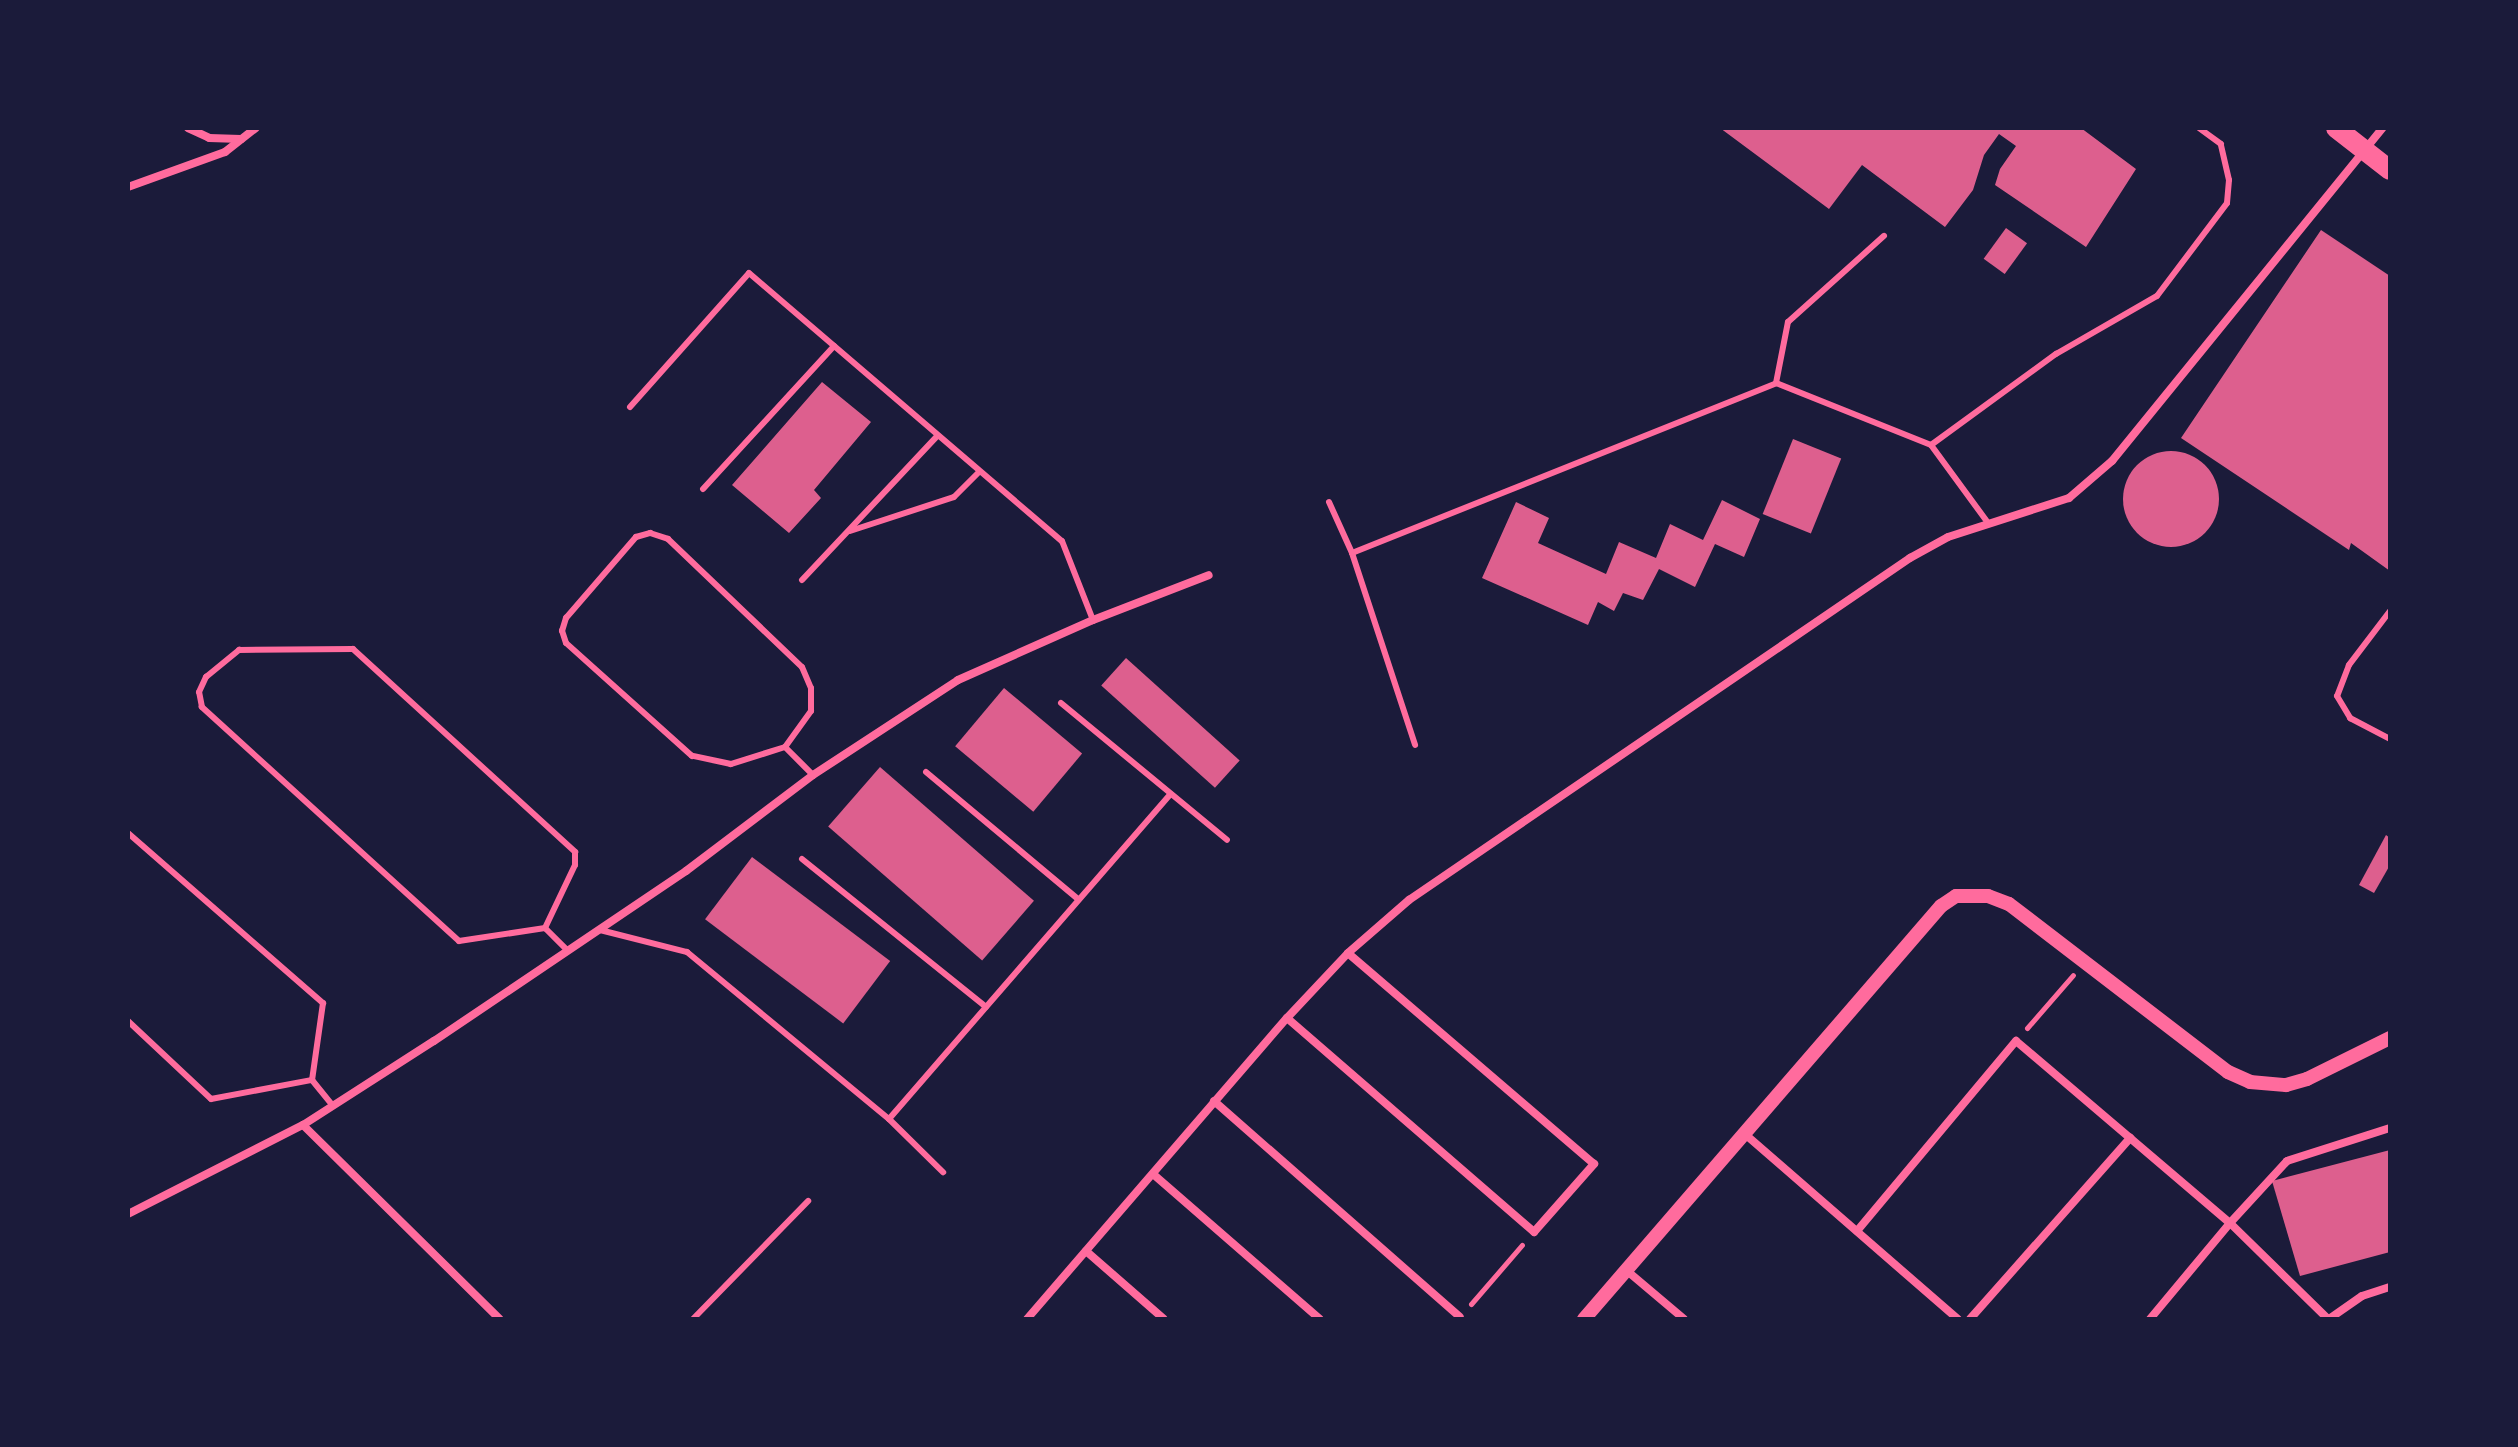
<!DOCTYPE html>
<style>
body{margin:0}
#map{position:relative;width:2518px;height:1447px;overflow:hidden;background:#1b1b3a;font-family:"Sofia Sans Condensed",sans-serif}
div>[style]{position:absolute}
.building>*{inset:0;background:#dd5f8e;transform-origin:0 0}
.round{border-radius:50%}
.path>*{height:5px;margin:-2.5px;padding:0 2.5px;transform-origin:2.5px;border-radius:2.5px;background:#ff6b9d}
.service>*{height:6px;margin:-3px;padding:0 3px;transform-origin:3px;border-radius:3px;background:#ff6b9d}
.minor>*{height:8px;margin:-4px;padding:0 4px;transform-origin:4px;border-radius:4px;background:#ff6b9d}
.tertiary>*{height:14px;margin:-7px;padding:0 7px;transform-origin:7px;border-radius:7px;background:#ff6b9d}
.primary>*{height:20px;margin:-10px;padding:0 10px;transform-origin:10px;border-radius:10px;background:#ff6b9d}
span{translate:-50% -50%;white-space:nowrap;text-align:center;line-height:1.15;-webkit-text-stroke:8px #1b1b3a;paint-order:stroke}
.frame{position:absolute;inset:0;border:130px solid #1b1b3a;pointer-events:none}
</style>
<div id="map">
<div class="building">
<div style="clip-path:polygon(1720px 128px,2081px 128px,2136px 169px,2086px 247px,1995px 185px,2000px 169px,2016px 146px,1999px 134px,1984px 155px,1973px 190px,1945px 227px,1862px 165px,1829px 209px)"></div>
<div style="left:2006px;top:228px;width:26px;height:38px;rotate:36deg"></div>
<div style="clip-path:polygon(2321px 230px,2390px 276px,2390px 571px,2351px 543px,2349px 550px,2181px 438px)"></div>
<div style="clip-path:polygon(822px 382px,871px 422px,814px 490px,821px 498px,789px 533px,732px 485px)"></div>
<div style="left:1793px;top:439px;width:52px;height:81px;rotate:22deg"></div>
<div class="round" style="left:2123px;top:451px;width:96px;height:96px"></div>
<div style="clip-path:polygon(1722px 500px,1760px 519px,1744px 557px,1715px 544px,1695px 587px,1659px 569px,1643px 600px,1623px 593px,1614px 611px,1598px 602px,1588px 625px,1482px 578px,1516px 502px,1549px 518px,1538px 543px,1606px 574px,1619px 542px,1656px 558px,1670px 524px,1703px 540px)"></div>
<div style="left:1126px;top:658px;width:153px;height:37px;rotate:42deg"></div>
<div style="left:1004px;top:688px;width:102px;height:76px;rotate:40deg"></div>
<div style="left:880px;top:767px;width:204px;height:79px;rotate:41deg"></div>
<div style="clip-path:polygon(2386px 835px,2390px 838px,2390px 865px,2374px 893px,2359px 885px)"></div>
<div style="left:752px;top:857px;width:173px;height:78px;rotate:37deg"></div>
<div style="clip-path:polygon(2390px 1150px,2390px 1252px,2300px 1276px,2272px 1181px)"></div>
</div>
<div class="path">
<div style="left:2027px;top:1028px;width:70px;rotate:-49deg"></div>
<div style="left:1471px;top:1304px;width:78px;rotate:-49.2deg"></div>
</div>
<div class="service">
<div style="left:1776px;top:383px;width:62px;rotate:-78.9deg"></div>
<div style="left:1788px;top:322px;width:129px;rotate:-41.9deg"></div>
<div style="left:630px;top:407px;width:179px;rotate:-48.4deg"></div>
<div style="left:749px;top:273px;width:412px;rotate:40.6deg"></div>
<div style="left:1062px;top:541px;width:85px;rotate:68.6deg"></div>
<div style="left:1931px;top:445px;width:155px;rotate:-36.1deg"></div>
<div style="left:2056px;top:354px;width:116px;rotate:-29.9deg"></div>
<div style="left:2157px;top:296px;width:116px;rotate:-53deg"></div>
<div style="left:2227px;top:203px;width:23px;rotate:-85deg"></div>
<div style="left:2229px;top:180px;width:37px;rotate:-103deg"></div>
<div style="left:2221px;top:144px;width:27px;rotate:-144deg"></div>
<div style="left:703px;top:489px;width:194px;rotate:-47.5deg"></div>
<div style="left:1329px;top:502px;width:56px;rotate:65.7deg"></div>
<div style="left:1352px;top:553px;width:202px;rotate:71.8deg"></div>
<div style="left:850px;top:531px;width:109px;rotate:-18.1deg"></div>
<div style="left:954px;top:497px;width:35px;rotate:-45deg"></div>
<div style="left:650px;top:533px;width:19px;rotate:18deg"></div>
<div style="left:668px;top:539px;width:185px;rotate:43.7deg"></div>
<div style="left:802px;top:667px;width:23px;rotate:67deg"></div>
<div style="left:811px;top:688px;width:23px;rotate:90deg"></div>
<div style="left:811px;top:711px;width:44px;rotate:125.8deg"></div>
<div style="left:785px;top:747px;width:57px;rotate:162.5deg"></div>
<div style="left:731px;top:764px;width:40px;rotate:-168deg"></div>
<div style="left:692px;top:756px;width:169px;rotate:-138.1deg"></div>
<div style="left:566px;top:643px;width:13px;rotate:-108deg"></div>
<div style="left:562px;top:631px;width:14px;rotate:-73deg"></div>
<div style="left:566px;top:618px;width:107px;rotate:-49.2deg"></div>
<div style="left:636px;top:537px;width:15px;rotate:-16deg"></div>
<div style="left:1352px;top:553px;width:457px;rotate:-21.8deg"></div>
<div style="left:1776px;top:383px;width:167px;rotate:21.8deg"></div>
<div style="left:1931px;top:445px;width:97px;rotate:53.8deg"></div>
<div style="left:802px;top:580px;width:197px;rotate:-46.8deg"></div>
<div style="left:2390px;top:611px;width:68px;rotate:127.2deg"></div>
<div style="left:2349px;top:665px;width:33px;rotate:111deg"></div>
<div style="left:2337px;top:696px;width:26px;rotate:59deg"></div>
<div style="left:2350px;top:718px;width:45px;rotate:27.7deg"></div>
<div style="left:353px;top:649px;width:301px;rotate:42.4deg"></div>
<div style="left:575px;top:852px;width:13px;rotate:90deg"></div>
<div style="left:575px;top:865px;width:70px;rotate:115.5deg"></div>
<div style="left:545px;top:928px;width:87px;rotate:171.4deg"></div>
<div style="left:459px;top:941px;width:348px;rotate:-137.7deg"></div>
<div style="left:202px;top:707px;width:15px;rotate:-101deg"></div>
<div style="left:199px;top:692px;width:17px;rotate:-65deg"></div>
<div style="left:206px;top:677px;width:43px;rotate:-39.3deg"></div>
<div style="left:239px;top:650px;width:114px;rotate:-0.5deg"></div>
<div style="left:1061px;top:703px;width:215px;rotate:39.5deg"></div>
<div style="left:785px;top:747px;width:40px;rotate:45deg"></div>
<div style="left:926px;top:772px;width:199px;rotate:39.9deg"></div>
<div style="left:128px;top:833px;width:259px;rotate:41.1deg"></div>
<div style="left:323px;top:1003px;width:78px;rotate:98.1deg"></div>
<div style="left:802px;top:859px;width:236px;rotate:38.8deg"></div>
<div style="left:545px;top:928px;width:31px;rotate:45deg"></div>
<div style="left:600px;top:930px;width:90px;rotate:14.2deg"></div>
<div style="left:687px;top:952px;width:262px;rotate:39.6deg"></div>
<div style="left:889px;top:1119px;width:76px;rotate:44.5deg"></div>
<div style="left:128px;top:1021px;width:114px;rotate:43.2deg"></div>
<div style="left:211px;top:1099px;width:103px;rotate:-10.7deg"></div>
<div style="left:312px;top:1080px;width:33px;rotate:51deg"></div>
<div style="left:889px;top:1119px;width:430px;rotate:-49.1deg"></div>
<div style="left:693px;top:1319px;width:165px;rotate:-45.7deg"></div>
</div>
<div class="minor">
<div style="left:188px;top:128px;width:23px;rotate:25deg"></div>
<div style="left:209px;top:138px;width:32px;rotate:2deg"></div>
<div style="left:128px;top:187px;width:103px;rotate:-19.8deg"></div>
<div style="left:225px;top:152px;width:39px;rotate:-38deg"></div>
<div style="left:1287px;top:1018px;width:327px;rotate:40.9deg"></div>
<div style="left:1534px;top:1232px;width:91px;rotate:-48.6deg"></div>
<div style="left:1594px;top:1164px;width:324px;rotate:-139.4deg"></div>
<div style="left:1214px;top:1101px;width:327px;rotate:41.3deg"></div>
<div style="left:303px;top:1125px;width:276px;rotate:44.6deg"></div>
<div style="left:1746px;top:1135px;width:281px;rotate:41deg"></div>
<div style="left:1153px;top:1174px;width:221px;rotate:41deg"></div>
<div style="left:128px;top:1214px;width:196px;rotate:-27deg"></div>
<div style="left:303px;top:1125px;width:156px;rotate:-32.7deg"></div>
<div style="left:434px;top:1041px;width:304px;rotate:-34deg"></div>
<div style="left:686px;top:871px;width:159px;rotate:-37.1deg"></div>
<div style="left:813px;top:775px;width:173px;rotate:-33.2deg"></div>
<div style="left:958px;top:680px;width:148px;rotate:-24deg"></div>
<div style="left:1093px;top:620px;width:124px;rotate:-21.2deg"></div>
<div style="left:1857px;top:1231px;width:248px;rotate:-50.1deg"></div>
<div style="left:2016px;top:1041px;width:281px;rotate:40.4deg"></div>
<div style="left:2230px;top:1223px;width:137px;rotate:44.4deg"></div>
<div style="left:1086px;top:1251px;width:103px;rotate:41.1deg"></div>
<div style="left:1626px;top:1270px;width:76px;rotate:40.2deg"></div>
<div style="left:1027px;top:1319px;width:398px;rotate:-49.2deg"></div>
<div style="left:1287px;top:1018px;width:89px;rotate:-46.8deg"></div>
<div style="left:1348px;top:953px;width:81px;rotate:-41deg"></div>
<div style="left:1409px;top:900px;width:607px;rotate:-34.32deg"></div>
<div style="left:1910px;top:558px;width:43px;rotate:-28.9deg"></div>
<div style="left:1948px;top:537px;width:127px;rotate:-17.9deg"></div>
<div style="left:2069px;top:498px;width:57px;rotate:-40.7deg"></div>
<div style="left:2112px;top:461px;width:429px;rotate:-50.9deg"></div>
<div style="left:1970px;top:1319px;width:242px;rotate:-48.5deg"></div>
<div style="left:2150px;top:1319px;width:125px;rotate:-50.2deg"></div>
<div style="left:2230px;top:1223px;width:84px;rotate:-47.4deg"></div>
<div style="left:2287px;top:1161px;width:108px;rotate:-17.8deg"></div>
<div style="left:2329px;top:1319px;width:40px;rotate:-34.9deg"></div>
<div style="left:2362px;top:1296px;width:29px;rotate:-18deg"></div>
</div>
<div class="tertiary">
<div style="left:1584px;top:1319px;width:546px;rotate:-49.16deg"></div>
<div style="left:1941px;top:906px;width:18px;rotate:-34deg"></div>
<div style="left:1956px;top:896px;width:32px"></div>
<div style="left:1988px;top:896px;width:22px;rotate:21deg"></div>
<div style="left:2009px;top:904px;width:276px;rotate:37.5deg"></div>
<div style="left:2228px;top:1072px;width:24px;rotate:24deg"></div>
<div style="left:2250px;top:1082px;width:36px;rotate:5deg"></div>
<div style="left:2286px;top:1085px;width:22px;rotate:-16deg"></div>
<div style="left:2307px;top:1079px;width:93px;rotate:-26.3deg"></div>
</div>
<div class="primary">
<div style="left:2336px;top:128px;width:68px;rotate:37.9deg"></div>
</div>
<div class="frame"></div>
</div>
